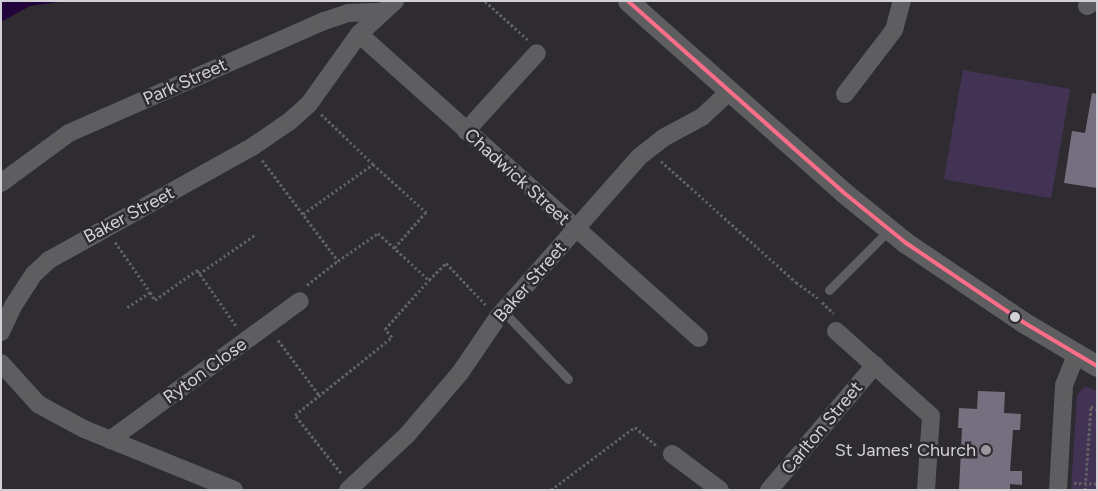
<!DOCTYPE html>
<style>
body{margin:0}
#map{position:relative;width:1098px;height:491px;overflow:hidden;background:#2e2c31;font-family:Figtree,sans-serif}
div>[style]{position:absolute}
.green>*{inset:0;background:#423254;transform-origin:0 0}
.water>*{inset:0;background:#22043a}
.building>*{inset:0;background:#766f7f}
.path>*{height:3px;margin-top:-1.5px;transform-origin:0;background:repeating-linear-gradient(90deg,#605f61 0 2.5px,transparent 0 5px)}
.service>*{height:9px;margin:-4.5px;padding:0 4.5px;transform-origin:4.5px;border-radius:4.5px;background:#5e5d5f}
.minor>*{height:18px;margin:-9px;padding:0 9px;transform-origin:9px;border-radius:9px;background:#5e5d5f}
.tertiary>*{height:21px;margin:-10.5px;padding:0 10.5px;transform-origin:10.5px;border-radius:10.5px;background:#5e5d5f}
.bus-1>*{height:4px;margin:-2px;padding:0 2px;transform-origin:2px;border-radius:2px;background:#fb6d88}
.dots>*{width:14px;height:14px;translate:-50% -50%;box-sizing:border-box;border:2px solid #2e2b32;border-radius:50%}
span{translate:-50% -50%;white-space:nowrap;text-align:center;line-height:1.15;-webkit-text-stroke:5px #2e2b32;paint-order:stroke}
.street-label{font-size:18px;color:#d3d1d6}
.poi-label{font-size:18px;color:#d3d1d6}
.right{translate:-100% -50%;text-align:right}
.frame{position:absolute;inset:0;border:2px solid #d3d1d6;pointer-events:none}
</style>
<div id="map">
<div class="green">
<div style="left:963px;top:70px;width:109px;height:111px;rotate:10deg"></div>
<div style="clip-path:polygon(1085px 386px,1097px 391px,1097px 490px,1071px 490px,1077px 395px)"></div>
</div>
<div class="water">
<div style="clip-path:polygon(1px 1px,65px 1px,30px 6px,1px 22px)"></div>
</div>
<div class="building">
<div style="clip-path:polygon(1092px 93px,1097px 94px,1097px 188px,1064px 183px,1072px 131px,1085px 133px)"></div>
<div style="clip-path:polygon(978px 391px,1005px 392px,1004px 413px,1021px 414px,1020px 430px,1013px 430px,1010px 471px,1022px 471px,1022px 485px,1010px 484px,1010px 490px,959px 490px,962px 428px,958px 428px,959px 408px,977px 409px)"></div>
</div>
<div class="path">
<div style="left:485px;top:1px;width:58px;rotate:42.2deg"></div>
<div style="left:321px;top:114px;width:72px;rotate:43.9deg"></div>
<div style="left:262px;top:160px;width:126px;rotate:53deg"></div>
<div style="left:338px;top:261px;width:49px;rotate:-35deg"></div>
<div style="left:378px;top:233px;width:69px;rotate:42.7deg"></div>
<div style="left:429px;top:280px;width:24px;rotate:-45deg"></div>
<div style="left:446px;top:263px;width:59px;rotate:46.4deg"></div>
<div style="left:661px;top:161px;width:181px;rotate:41.9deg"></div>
<div style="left:796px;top:282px;width:27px;rotate:36deg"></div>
<div style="left:303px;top:214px;width:86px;rotate:-35.5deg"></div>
<div style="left:373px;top:164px;width:72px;rotate:42.2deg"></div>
<div style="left:426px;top:212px;width:48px;rotate:131.6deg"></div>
<div style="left:115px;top:242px;width:61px;rotate:55deg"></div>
<div style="left:150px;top:292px;width:29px;rotate:146deg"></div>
<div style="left:199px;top:274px;width:70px;rotate:-35.1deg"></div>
<div style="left:307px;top:285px;width:39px;rotate:-38deg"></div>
<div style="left:150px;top:292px;width:9px;rotate:58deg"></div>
<div style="left:155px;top:300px;width:52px;rotate:-35.5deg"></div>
<div style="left:197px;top:270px;width:70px;rotate:54.9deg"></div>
<div style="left:822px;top:302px;width:16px;rotate:45deg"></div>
<div style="left:278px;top:340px;width:69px;rotate:53.3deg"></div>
<div style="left:341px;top:473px;width:74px;rotate:-128.4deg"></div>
<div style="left:295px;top:415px;width:124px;rotate:-38.8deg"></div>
<div style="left:392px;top:337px;width:11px;rotate:-131deg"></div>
<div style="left:385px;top:329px;width:66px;rotate:-48.1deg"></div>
<div style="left:1074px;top:483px;width:23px;rotate:2deg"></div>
<div style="left:551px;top:490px;width:105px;rotate:-36.9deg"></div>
<div style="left:635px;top:427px;width:30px;rotate:41deg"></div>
<div style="left:1085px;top:490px;width:84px;rotate:-85.9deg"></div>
<div style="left:1091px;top:406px;width:7px;rotate:27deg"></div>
</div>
<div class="service">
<div style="left:829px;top:290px;width:85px;rotate:-45deg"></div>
<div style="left:503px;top:311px;width:94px;rotate:46.3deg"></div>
</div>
<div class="minor">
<div style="left:1087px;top:6px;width:9px;rotate:-32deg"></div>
<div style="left:359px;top:34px;width:456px;rotate:41.8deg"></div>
<div style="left:845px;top:94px;width:81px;rotate:-52.6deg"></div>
<div style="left:894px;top:30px;width:30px;rotate:-75deg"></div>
<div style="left:466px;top:131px;width:105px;rotate:-47.7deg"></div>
<div style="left:1px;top:183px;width:84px;rotate:-36.3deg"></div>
<div style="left:69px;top:133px;width:279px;rotate:-23.7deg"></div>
<div style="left:324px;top:21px;width:25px;rotate:-18deg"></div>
<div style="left:348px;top:13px;width:33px;rotate:-2deg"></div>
<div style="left:836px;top:331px;width:127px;rotate:41.8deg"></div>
<div style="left:931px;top:416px;width:74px;rotate:93.9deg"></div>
<div style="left:1px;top:332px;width:29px;rotate:-65deg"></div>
<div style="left:13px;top:306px;width:38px;rotate:-57deg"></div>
<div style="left:34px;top:274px;width:21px;rotate:-43deg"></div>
<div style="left:49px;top:260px;width:232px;rotate:-29.1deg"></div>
<div style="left:252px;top:147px;width:46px;rotate:-34.4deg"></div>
<div style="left:290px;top:121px;width:25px;rotate:-42deg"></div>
<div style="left:309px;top:104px;width:86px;rotate:-54.5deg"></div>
<div style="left:359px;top:34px;width:49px;rotate:-42.5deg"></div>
<div style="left:1px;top:363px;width:55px;rotate:47.9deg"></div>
<div style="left:38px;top:404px;width:52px;rotate:28.5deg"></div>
<div style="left:84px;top:429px;width:162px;rotate:22.1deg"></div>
<div style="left:110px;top:440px;width:235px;rotate:-36.2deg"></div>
<div style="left:672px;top:454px;width:60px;rotate:36.9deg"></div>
<div style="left:348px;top:490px;width:81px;rotate:-43deg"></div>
<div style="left:407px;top:435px;width:82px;rotate:-49.5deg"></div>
<div style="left:460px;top:373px;width:68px;rotate:-55.8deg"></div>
<div style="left:498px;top:317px;width:213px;rotate:-48.6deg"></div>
<div style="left:639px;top:157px;width:31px;rotate:-38deg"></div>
<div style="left:663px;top:138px;width:44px;rotate:-28.3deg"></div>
<div style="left:702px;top:117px;width:37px;rotate:-43deg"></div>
<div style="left:769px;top:490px;width:164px;rotate:-49.7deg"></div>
<div style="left:1058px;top:490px;width:105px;rotate:-86.7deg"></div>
<div style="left:1064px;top:385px;width:35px;rotate:-68deg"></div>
</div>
<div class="tertiary">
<div style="left:628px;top:1px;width:288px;rotate:41.6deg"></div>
<div style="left:843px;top:192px;width:81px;rotate:39deg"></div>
<div style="left:906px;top:243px;width:141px;rotate:34deg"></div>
<div style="left:1023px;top:322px;width:86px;rotate:30.7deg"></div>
</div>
<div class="bus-1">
<div style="left:628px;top:1px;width:288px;rotate:41.6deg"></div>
<div style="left:843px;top:192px;width:81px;rotate:39deg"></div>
<div style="left:906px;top:243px;width:141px;rotate:34deg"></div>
<div style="left:1023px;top:322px;width:86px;rotate:30.7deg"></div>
</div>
<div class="dots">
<div style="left:1015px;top:317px;background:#d3d1d6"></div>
<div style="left:986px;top:450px;background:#99979c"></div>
</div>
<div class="street-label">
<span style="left:185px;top:82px;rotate:-24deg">Park Street</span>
<span style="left:517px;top:177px;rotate:42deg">Chadwick Street</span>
<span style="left:129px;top:215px;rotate:-28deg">Baker Street</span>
<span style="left:530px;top:282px;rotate:-49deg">Baker Street</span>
<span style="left:205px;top:371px;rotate:-36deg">Ryton Close</span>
<span style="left:822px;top:428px;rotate:-50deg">Carlton Street</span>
</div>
<div class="poi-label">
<span class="right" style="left:976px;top:450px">St James' Church</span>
</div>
<div class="frame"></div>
</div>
